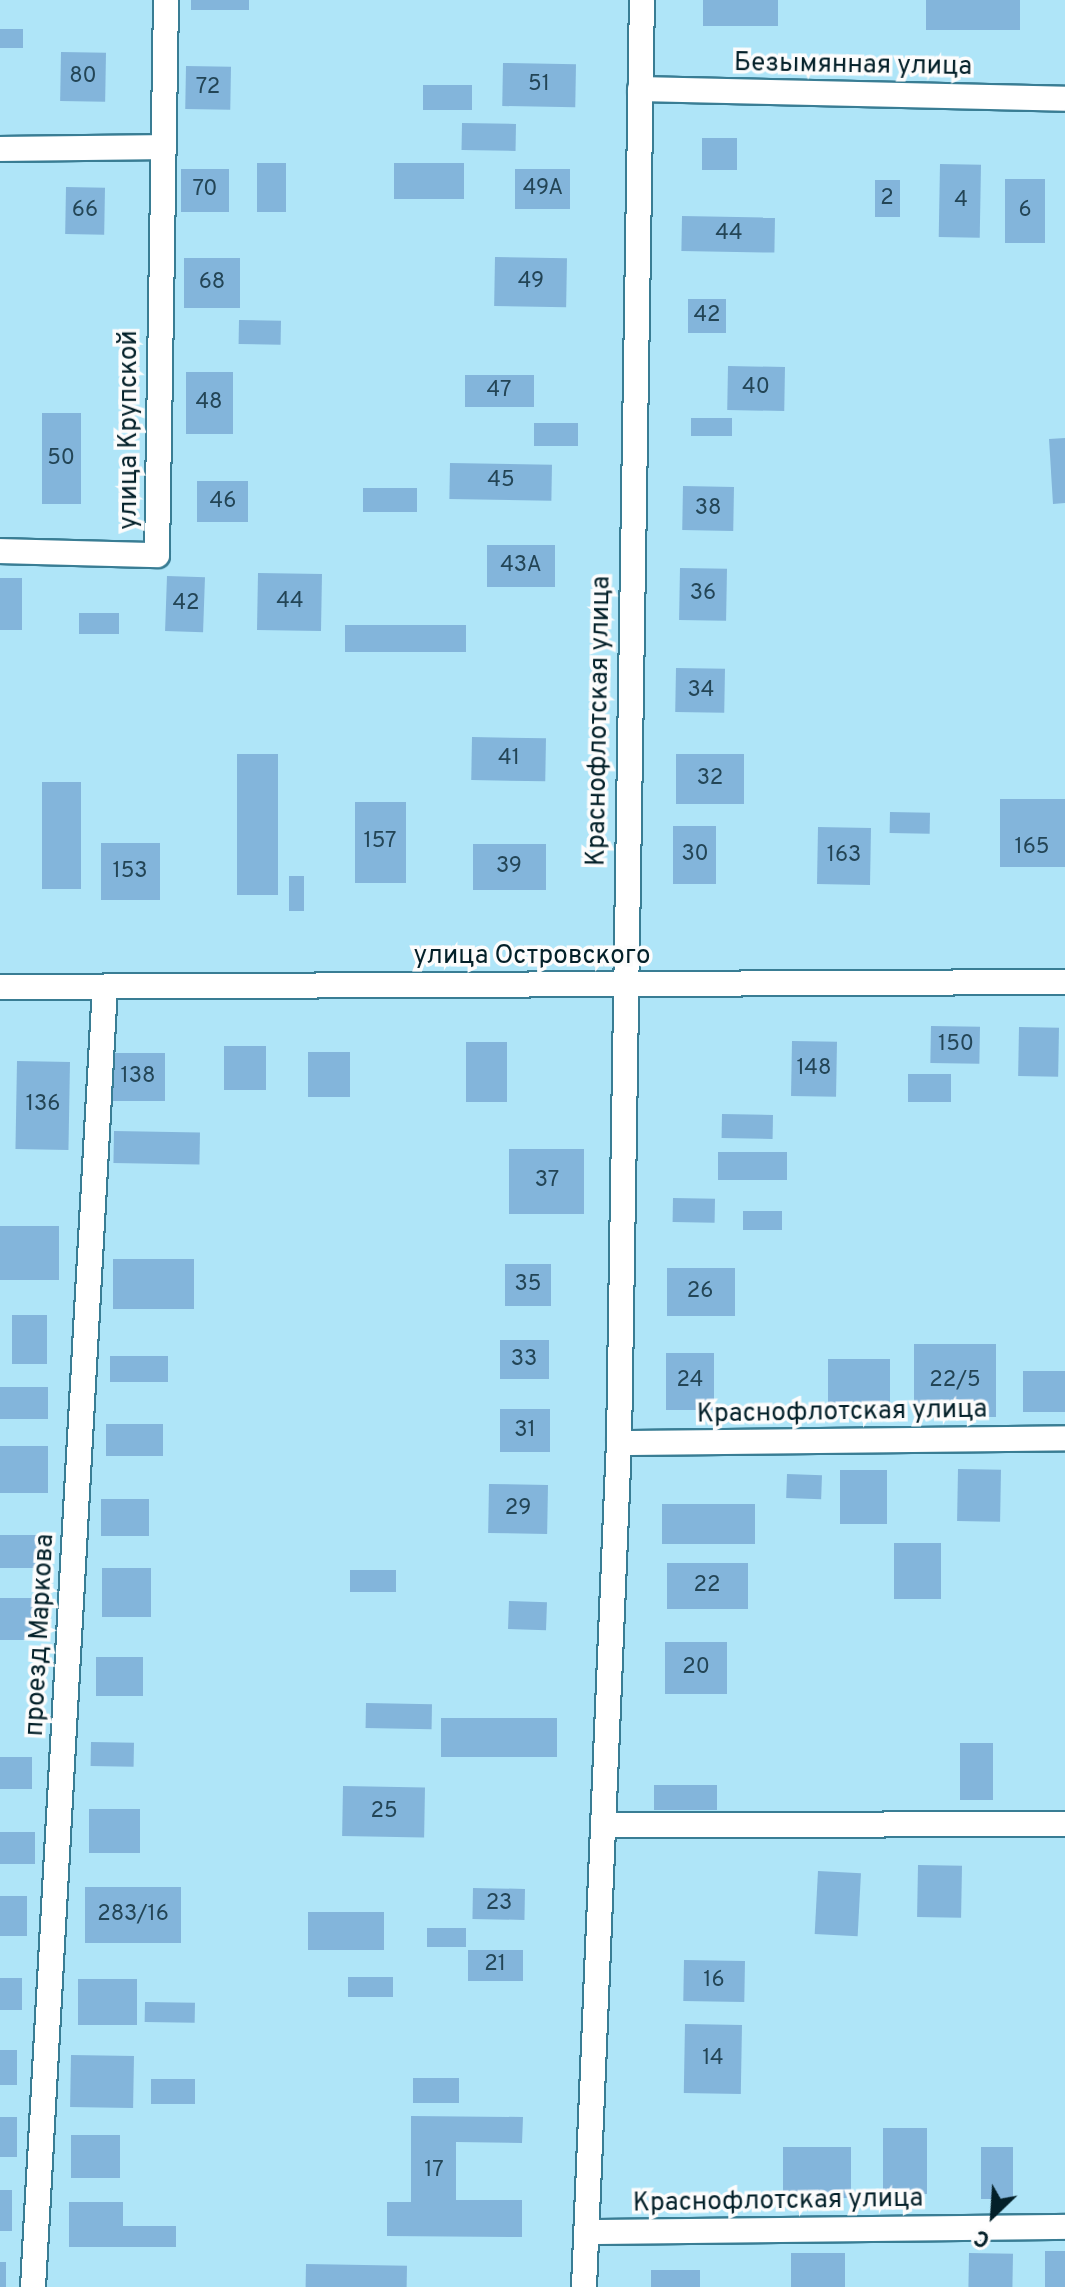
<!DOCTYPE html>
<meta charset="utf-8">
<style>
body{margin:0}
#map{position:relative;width:1065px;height:2287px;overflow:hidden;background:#afe5f8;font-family:Overpass,sans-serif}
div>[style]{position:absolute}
.building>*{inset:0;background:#83b5db;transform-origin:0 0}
.roads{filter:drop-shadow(2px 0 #397d94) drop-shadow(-2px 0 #397d94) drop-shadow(0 2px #397d94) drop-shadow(0 -2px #397d94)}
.lane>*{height:24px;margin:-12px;padding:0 12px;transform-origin:12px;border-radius:12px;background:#fff}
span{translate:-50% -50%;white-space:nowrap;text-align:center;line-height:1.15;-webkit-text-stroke:7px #fcfcfc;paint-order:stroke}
.number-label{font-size:22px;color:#234556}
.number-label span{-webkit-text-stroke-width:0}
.street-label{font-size:26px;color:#032029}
.north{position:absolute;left:953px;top:2175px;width:80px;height:80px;-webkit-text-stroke:6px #fcfcfc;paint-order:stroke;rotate:205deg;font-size:22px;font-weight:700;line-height:32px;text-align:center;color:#032029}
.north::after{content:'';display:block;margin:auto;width:28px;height:36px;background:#032029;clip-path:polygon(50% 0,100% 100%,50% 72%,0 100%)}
</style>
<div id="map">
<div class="building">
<div style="left:191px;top:0;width:58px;height:10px"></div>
<div style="left:703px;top:0;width:75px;height:26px"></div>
<div style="left:926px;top:0;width:94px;height:30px"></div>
<div style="left:0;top:29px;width:23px;height:19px"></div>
<div style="left:61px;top:52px;width:45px;height:49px;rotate:1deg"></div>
<div style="left:503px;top:63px;width:73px;height:43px;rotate:1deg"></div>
<div style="left:186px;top:66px;width:45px;height:43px;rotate:1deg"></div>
<div style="left:423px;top:85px;width:49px;height:25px"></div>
<div style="left:462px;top:123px;width:54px;height:27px;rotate:1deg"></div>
<div style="left:702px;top:138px;width:35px;height:32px"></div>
<div style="left:257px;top:163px;width:29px;height:49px"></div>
<div style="left:394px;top:163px;width:70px;height:36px"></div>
<div style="left:940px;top:164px;width:41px;height:73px;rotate:1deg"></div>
<div style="left:181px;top:169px;width:48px;height:43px"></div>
<div style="left:515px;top:169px;width:55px;height:40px"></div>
<div style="left:1005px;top:179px;width:40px;height:64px"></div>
<div style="left:875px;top:180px;width:25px;height:37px"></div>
<div style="left:66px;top:187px;width:39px;height:47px;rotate:1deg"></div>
<div style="left:682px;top:216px;width:93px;height:35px;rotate:1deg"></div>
<div style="left:495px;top:257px;width:72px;height:49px;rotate:1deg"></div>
<div style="left:184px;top:258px;width:56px;height:50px"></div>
<div style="left:688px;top:299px;width:38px;height:34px"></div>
<div style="left:239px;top:320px;width:42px;height:24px;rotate:1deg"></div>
<div style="left:728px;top:366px;width:57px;height:44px;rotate:1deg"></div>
<div style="left:233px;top:372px;width:62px;height:47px;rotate:90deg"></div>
<div style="left:465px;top:375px;width:69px;height:32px"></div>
<div style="left:42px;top:413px;width:39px;height:91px"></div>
<div style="left:691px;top:418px;width:41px;height:18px"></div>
<div style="left:534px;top:423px;width:44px;height:23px"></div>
<div style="clip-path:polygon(1065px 438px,1065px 503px,1053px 504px,1049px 439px)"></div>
<div style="left:450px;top:463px;width:102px;height:36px;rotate:1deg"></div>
<div style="left:197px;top:481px;width:51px;height:41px"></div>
<div style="left:683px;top:486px;width:51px;height:44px;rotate:1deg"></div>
<div style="left:363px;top:488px;width:54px;height:24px"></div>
<div style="left:487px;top:545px;width:68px;height:42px"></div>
<div style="left:680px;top:568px;width:47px;height:52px;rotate:1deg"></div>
<div style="left:258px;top:573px;width:64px;height:57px;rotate:1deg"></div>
<div style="left:167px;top:576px;width:38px;height:55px;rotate:2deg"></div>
<div style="left:22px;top:578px;width:52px;height:22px;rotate:90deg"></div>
<div style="left:79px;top:613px;width:40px;height:21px"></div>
<div style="left:345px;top:625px;width:121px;height:27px"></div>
<div style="left:676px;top:668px;width:49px;height:44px;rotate:1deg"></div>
<div style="left:472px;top:737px;width:74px;height:43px;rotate:1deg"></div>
<div style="left:237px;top:754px;width:41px;height:141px"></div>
<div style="left:676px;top:754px;width:68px;height:50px"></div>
<div style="left:42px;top:782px;width:39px;height:107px"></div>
<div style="left:1000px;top:799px;width:65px;height:68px"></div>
<div style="left:355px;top:802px;width:51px;height:81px"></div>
<div style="left:890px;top:812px;width:40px;height:21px;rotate:1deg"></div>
<div style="left:673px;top:826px;width:43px;height:58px"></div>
<div style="left:818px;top:827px;width:53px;height:57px;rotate:1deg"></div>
<div style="left:160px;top:843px;width:57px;height:59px;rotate:90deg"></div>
<div style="left:473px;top:844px;width:73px;height:46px"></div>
<div style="left:289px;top:876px;width:15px;height:35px"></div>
<div style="left:931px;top:1026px;width:49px;height:37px;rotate:1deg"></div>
<div style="left:1019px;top:1027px;width:40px;height:49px;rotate:1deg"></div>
<div style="left:792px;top:1041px;width:45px;height:55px;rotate:1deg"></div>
<div style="left:466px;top:1042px;width:41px;height:60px"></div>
<div style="left:224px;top:1046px;width:42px;height:44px"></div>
<div style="left:308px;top:1052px;width:42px;height:45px"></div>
<div style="left:113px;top:1053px;width:52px;height:48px"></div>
<div style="left:17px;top:1061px;width:53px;height:88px;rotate:1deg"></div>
<div style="left:908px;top:1074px;width:43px;height:28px"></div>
<div style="left:722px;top:1114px;width:51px;height:24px;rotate:1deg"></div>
<div style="left:114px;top:1131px;width:86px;height:32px;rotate:1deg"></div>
<div style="left:509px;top:1149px;width:75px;height:65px"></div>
<div style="left:718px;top:1152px;width:69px;height:28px"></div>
<div style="left:673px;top:1198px;width:42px;height:24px;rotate:1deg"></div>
<div style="left:782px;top:1211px;width:19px;height:39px;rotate:90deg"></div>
<div style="left:0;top:1226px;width:59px;height:54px"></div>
<div style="left:113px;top:1259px;width:81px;height:50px"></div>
<div style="left:505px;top:1264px;width:46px;height:42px"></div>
<div style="left:667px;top:1268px;width:68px;height:48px"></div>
<div style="left:12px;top:1315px;width:35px;height:49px"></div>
<div style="left:500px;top:1340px;width:49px;height:39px"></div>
<div style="left:914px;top:1344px;width:82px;height:73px"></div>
<div style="left:666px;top:1353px;width:48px;height:57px"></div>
<div style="left:110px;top:1356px;width:58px;height:26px"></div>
<div style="left:828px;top:1359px;width:62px;height:57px"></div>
<div style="left:1023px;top:1371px;width:42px;height:41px"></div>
<div style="left:0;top:1387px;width:48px;height:32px"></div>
<div style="left:500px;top:1409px;width:50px;height:43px"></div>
<div style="left:106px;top:1424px;width:57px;height:32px"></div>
<div style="left:0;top:1446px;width:48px;height:47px"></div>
<div style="left:958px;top:1469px;width:43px;height:52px;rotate:1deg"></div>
<div style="left:840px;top:1470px;width:47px;height:54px"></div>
<div style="left:787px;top:1474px;width:35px;height:24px;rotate:2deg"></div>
<div style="left:489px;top:1484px;width:59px;height:49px;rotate:1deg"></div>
<div style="left:101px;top:1499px;width:48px;height:37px"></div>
<div style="left:662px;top:1504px;width:93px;height:40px"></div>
<div style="left:0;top:1535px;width:46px;height:33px"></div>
<div style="left:894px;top:1543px;width:47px;height:56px"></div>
<div style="left:667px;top:1563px;width:81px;height:46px"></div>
<div style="left:102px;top:1568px;width:49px;height:49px"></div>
<div style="left:350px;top:1570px;width:46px;height:22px"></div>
<div style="left:0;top:1598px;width:41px;height:42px"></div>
<div style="left:509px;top:1601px;width:38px;height:28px;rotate:2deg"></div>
<div style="left:665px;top:1642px;width:62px;height:52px"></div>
<div style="left:96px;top:1657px;width:47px;height:39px"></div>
<div style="left:366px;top:1703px;width:66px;height:25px;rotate:1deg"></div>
<div style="left:441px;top:1718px;width:116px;height:39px"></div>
<div style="left:91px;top:1742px;width:43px;height:24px;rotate:1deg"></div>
<div style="left:960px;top:1743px;width:33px;height:57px"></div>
<div style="left:0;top:1757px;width:32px;height:32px"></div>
<div style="left:654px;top:1785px;width:63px;height:25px"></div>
<div style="left:343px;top:1786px;width:82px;height:50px;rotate:1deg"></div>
<div style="left:89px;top:1809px;width:51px;height:44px"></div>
<div style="left:0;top:1832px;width:35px;height:32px"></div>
<div style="left:918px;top:1865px;width:44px;height:52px;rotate:1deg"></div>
<div style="left:818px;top:1871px;width:43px;height:63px;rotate:3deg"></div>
<div style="left:85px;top:1887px;width:96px;height:56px"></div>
<div style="left:473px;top:1888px;width:52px;height:31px;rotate:1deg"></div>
<div style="left:0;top:1896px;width:27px;height:40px"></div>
<div style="left:308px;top:1912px;width:76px;height:38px"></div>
<div style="left:427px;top:1928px;width:39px;height:19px"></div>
<div style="left:468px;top:1950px;width:55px;height:31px"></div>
<div style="left:684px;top:1960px;width:61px;height:41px;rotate:1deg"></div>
<div style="left:348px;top:1977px;width:45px;height:20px"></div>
<div style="left:0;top:1978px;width:22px;height:32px"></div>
<div style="left:78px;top:1979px;width:59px;height:46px"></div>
<div style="left:145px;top:2002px;width:50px;height:20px;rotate:1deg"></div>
<div style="left:685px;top:2024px;width:57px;height:69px;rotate:1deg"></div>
<div style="left:0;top:2050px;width:17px;height:35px"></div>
<div style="left:71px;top:2055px;width:63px;height:52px;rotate:1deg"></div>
<div style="left:413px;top:2078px;width:46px;height:25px"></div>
<div style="left:151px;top:2079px;width:44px;height:25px"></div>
<div style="clip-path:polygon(411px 2116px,523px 2117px,522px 2143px,456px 2142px,456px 2200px,522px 2200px,522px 2237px,387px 2236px,387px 2202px,411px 2202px)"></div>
<div style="left:0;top:2117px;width:17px;height:40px"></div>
<div style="left:883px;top:2128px;width:44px;height:66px"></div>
<div style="left:71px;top:2135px;width:49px;height:43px"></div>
<div style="left:783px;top:2147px;width:68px;height:51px"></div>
<div style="left:981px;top:2147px;width:32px;height:52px"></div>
<div style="left:0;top:2190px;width:12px;height:41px"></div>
<div style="clip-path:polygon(69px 2202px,123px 2202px,123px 2226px,176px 2226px,176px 2247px,69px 2247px)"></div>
<div style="left:1045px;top:2251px;width:20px;height:36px"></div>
<div style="left:791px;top:2253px;width:54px;height:34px"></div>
<div style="left:969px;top:2253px;width:44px;height:34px;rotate:1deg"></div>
<div style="left:0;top:2262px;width:6px;height:25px"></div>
<div style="left:306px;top:2264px;width:101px;height:23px;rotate:1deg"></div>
<div style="left:651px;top:2270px;width:49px;height:17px"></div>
</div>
<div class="roads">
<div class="lane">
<div style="left:640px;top:89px;width:425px;rotate:1.3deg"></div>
<div style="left:0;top:149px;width:159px;rotate:-0.7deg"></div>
<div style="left:0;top:551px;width:157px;rotate:1.5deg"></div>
<div style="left:157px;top:555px;width:555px;rotate:-89.07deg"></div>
<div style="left:0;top:987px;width:1065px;rotate:-0.27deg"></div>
<div style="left:619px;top:1443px;width:446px;rotate:-0.6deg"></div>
<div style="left:603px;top:1825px;width:462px;rotate:-0.1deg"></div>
<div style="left:587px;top:2232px;width:478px;rotate:-0.6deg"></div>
<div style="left:33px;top:2287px;width:1302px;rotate:-86.83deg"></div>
<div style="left:584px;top:2287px;width:845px;rotate:-87.63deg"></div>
<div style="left:619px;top:1443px;width:1443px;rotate:-89.09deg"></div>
</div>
</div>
<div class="number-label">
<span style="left:83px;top:77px">80</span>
<span style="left:539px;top:85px">51</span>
<span style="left:208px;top:88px">72</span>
<span style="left:543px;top:189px">49А</span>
<span style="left:205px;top:190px">70</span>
<span style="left:887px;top:199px">2</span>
<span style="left:961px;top:201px">4</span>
<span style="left:85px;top:211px">66</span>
<span style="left:1025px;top:211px">6</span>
<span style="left:729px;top:234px">44</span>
<span style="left:531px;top:282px">49</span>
<span style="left:212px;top:283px">68</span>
<span style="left:707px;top:316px">42</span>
<span style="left:756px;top:388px">40</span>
<span style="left:499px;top:391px">47</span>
<span style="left:209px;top:403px">48</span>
<span style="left:61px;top:459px">50</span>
<span style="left:501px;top:481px">45</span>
<span style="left:223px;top:502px">46</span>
<span style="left:708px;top:509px">38</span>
<span style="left:521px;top:566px">43А</span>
<span style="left:703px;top:594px">36</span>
<span style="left:290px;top:602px">44</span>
<span style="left:186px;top:604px">42</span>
<span style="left:701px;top:691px">34</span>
<span style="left:509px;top:759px">41</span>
<span style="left:710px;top:779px">32</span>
<span style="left:380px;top:842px">157</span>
<span style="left:1032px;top:848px">165</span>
<span style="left:695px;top:855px">30</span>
<span style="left:844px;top:856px">163</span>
<span style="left:509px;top:867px">39</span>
<span style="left:130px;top:872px">153</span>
<span style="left:956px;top:1045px">150</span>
<span style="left:814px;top:1069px">148</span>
<span style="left:138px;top:1077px">138</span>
<span style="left:43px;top:1105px">136</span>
<span style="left:547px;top:1181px">37</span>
<span style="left:528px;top:1285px">35</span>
<span style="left:700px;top:1292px">26</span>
<span style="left:524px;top:1360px">33</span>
<span style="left:690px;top:1381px">24</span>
<span style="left:955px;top:1381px">22/5</span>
<span style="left:525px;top:1431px">31</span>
<span style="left:518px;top:1509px">29</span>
<span style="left:707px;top:1586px">22</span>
<span style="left:696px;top:1668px">20</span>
<span style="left:384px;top:1812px">25</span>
<span style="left:499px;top:1904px">23</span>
<span style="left:133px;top:1915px">283/16</span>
<span style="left:495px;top:1965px">21</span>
<span style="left:714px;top:1981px">16</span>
<span style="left:713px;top:2059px">14</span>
<span style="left:434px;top:2171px">17</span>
</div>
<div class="street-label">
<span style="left:853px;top:66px;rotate:1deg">Безымянная улица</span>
<span style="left:130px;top:430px;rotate:-90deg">улица Крупской</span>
<span style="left:600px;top:721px;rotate:-89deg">Краснофлотская улица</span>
<span style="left:532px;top:957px">улица Островского</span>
<span style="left:842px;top:1413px;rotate:-1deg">Краснофлотская улица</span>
<span style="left:41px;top:1635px;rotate:-87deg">проезд Маркова</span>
<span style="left:778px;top:2202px;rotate:-1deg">Краснофлотская улица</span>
</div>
<div class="north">С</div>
</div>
